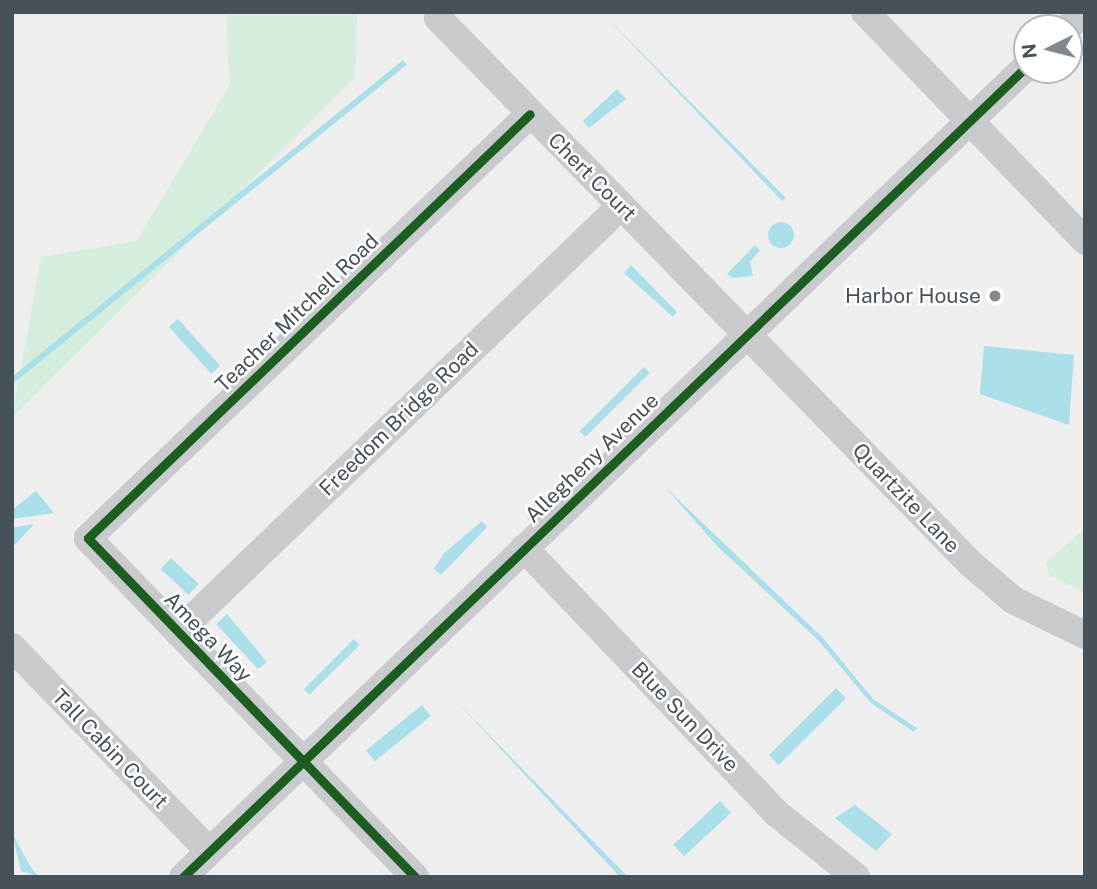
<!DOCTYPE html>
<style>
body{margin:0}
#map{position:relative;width:1097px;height:889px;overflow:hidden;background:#efeeee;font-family:"Public Sans",sans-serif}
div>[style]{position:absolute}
.green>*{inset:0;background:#d4eddc}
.water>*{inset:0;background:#aadfe9;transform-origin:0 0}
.round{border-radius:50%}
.minor>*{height:28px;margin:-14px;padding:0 14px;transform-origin:14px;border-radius:14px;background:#c8cacd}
.cycleway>*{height:9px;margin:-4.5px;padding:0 4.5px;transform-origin:4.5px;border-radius:4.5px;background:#1b5e20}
.dots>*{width:19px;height:19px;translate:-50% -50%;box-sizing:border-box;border:4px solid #fff;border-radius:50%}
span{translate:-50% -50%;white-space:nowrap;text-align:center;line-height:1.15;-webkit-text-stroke:5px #fff;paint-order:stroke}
.street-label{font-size:21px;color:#46515a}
.poi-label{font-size:21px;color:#46515a}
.right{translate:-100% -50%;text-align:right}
.frame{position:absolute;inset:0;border:14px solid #46515a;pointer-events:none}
.north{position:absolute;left:1013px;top:14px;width:70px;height:70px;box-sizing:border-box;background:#fff;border:2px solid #b5b9bd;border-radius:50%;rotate:264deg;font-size:19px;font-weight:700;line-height:28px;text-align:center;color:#46515a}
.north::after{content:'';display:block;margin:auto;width:24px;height:32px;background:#81888e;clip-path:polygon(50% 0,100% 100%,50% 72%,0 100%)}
</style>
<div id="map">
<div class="green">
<div style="clip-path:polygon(226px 12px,357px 12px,355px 78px,12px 417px,41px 257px,137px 241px,230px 84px)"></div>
<div style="clip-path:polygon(1085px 528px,1085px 593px,1049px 575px,1046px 562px)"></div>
</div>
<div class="water">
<div style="clip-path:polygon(604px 15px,786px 198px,782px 201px)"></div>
<div style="left:403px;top:60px;width:6px;height:538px;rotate:51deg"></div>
<div style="clip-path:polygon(617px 89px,626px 99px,589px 128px,583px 121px)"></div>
<div class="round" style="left:768px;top:222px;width:26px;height:26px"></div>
<div style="clip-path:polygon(755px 245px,760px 250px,750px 262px,753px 276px,732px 278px,727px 274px)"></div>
<div style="clip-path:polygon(631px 265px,677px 312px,673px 317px,624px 273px)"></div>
<div style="left:178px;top:319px;width:63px;height:12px;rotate:48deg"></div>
<div style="clip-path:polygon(984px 346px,1074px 355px,1069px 425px,980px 394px)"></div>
<div style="left:644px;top:367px;width:8px;height:91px;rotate:45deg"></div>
<div style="clip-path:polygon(664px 486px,822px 637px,874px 700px,917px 728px,914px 732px,871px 703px,818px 640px,717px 546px)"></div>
<div style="clip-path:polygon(36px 491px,54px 513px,12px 519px,12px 510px)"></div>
<div style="clip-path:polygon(482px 521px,487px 527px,441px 575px,434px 569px,444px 553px)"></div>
<div style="clip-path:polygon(34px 524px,12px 548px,12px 528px)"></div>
<div style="left:171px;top:558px;width:38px;height:15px;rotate:43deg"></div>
<div style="clip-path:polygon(227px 614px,267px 662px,258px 669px,216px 624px)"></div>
<div style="left:354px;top:639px;width:8px;height:71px;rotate:45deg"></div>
<div style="left:836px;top:688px;width:14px;height:95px;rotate:45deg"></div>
<div style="clip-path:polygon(456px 701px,628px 877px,620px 877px)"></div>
<div style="left:422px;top:705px;width:14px;height:72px;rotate:51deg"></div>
<div style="left:720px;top:801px;width:16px;height:64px;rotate:47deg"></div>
<div style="clip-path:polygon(855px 805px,892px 834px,876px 851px,835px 818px)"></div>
<div style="clip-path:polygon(12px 833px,30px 866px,39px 877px,21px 871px)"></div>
</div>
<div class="minor">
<div style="left:865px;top:12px;width:318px;rotate:46.1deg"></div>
<div style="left:438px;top:18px;width:762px;rotate:45.69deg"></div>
<div style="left:970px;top:563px;width:57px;rotate:40.7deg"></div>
<div style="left:1013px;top:600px;width:80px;rotate:25.9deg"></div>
<div style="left:1067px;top:28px;width:23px;rotate:-43deg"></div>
<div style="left:524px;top:548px;width:364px;rotate:46.4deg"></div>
<div style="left:775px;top:812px;width:104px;rotate:38.7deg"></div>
<div style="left:178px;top:632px;width:615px;rotate:-43.88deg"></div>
<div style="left:12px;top:647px;width:284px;rotate:46deg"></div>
<div style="left:183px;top:877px;width:1170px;rotate:-43.86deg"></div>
<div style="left:415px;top:877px;width:471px;rotate:-134deg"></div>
<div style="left:88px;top:538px;width:612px;rotate:-43.81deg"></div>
</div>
<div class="cycleway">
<div style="left:183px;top:877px;width:1170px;rotate:-43.86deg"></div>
<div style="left:415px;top:877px;width:471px;rotate:-134deg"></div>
<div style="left:88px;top:538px;width:612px;rotate:-43.81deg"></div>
</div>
<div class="dots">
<div style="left:995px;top:296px;background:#81888e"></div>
</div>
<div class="street-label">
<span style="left:592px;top:177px;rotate:45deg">Chert Court</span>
<span style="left:297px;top:313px;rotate:-44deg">Teacher Mitchell Road</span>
<span style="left:399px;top:419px;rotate:-44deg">Freedom Bridge Road</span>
<span style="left:592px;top:458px;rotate:-44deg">Allegheny Avenue</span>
<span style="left:906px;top:498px;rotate:46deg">Quartzite Lane</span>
<span style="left:208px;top:637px;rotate:46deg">Amega Way</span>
<span style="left:685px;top:717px;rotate:46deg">Blue Sun Drive</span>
<span style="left:110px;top:749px;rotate:46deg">Tall Cabin Court</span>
</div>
<div class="poi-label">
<span class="right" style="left:981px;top:296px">Harbor House</span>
</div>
<div class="frame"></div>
<div class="north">N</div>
</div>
